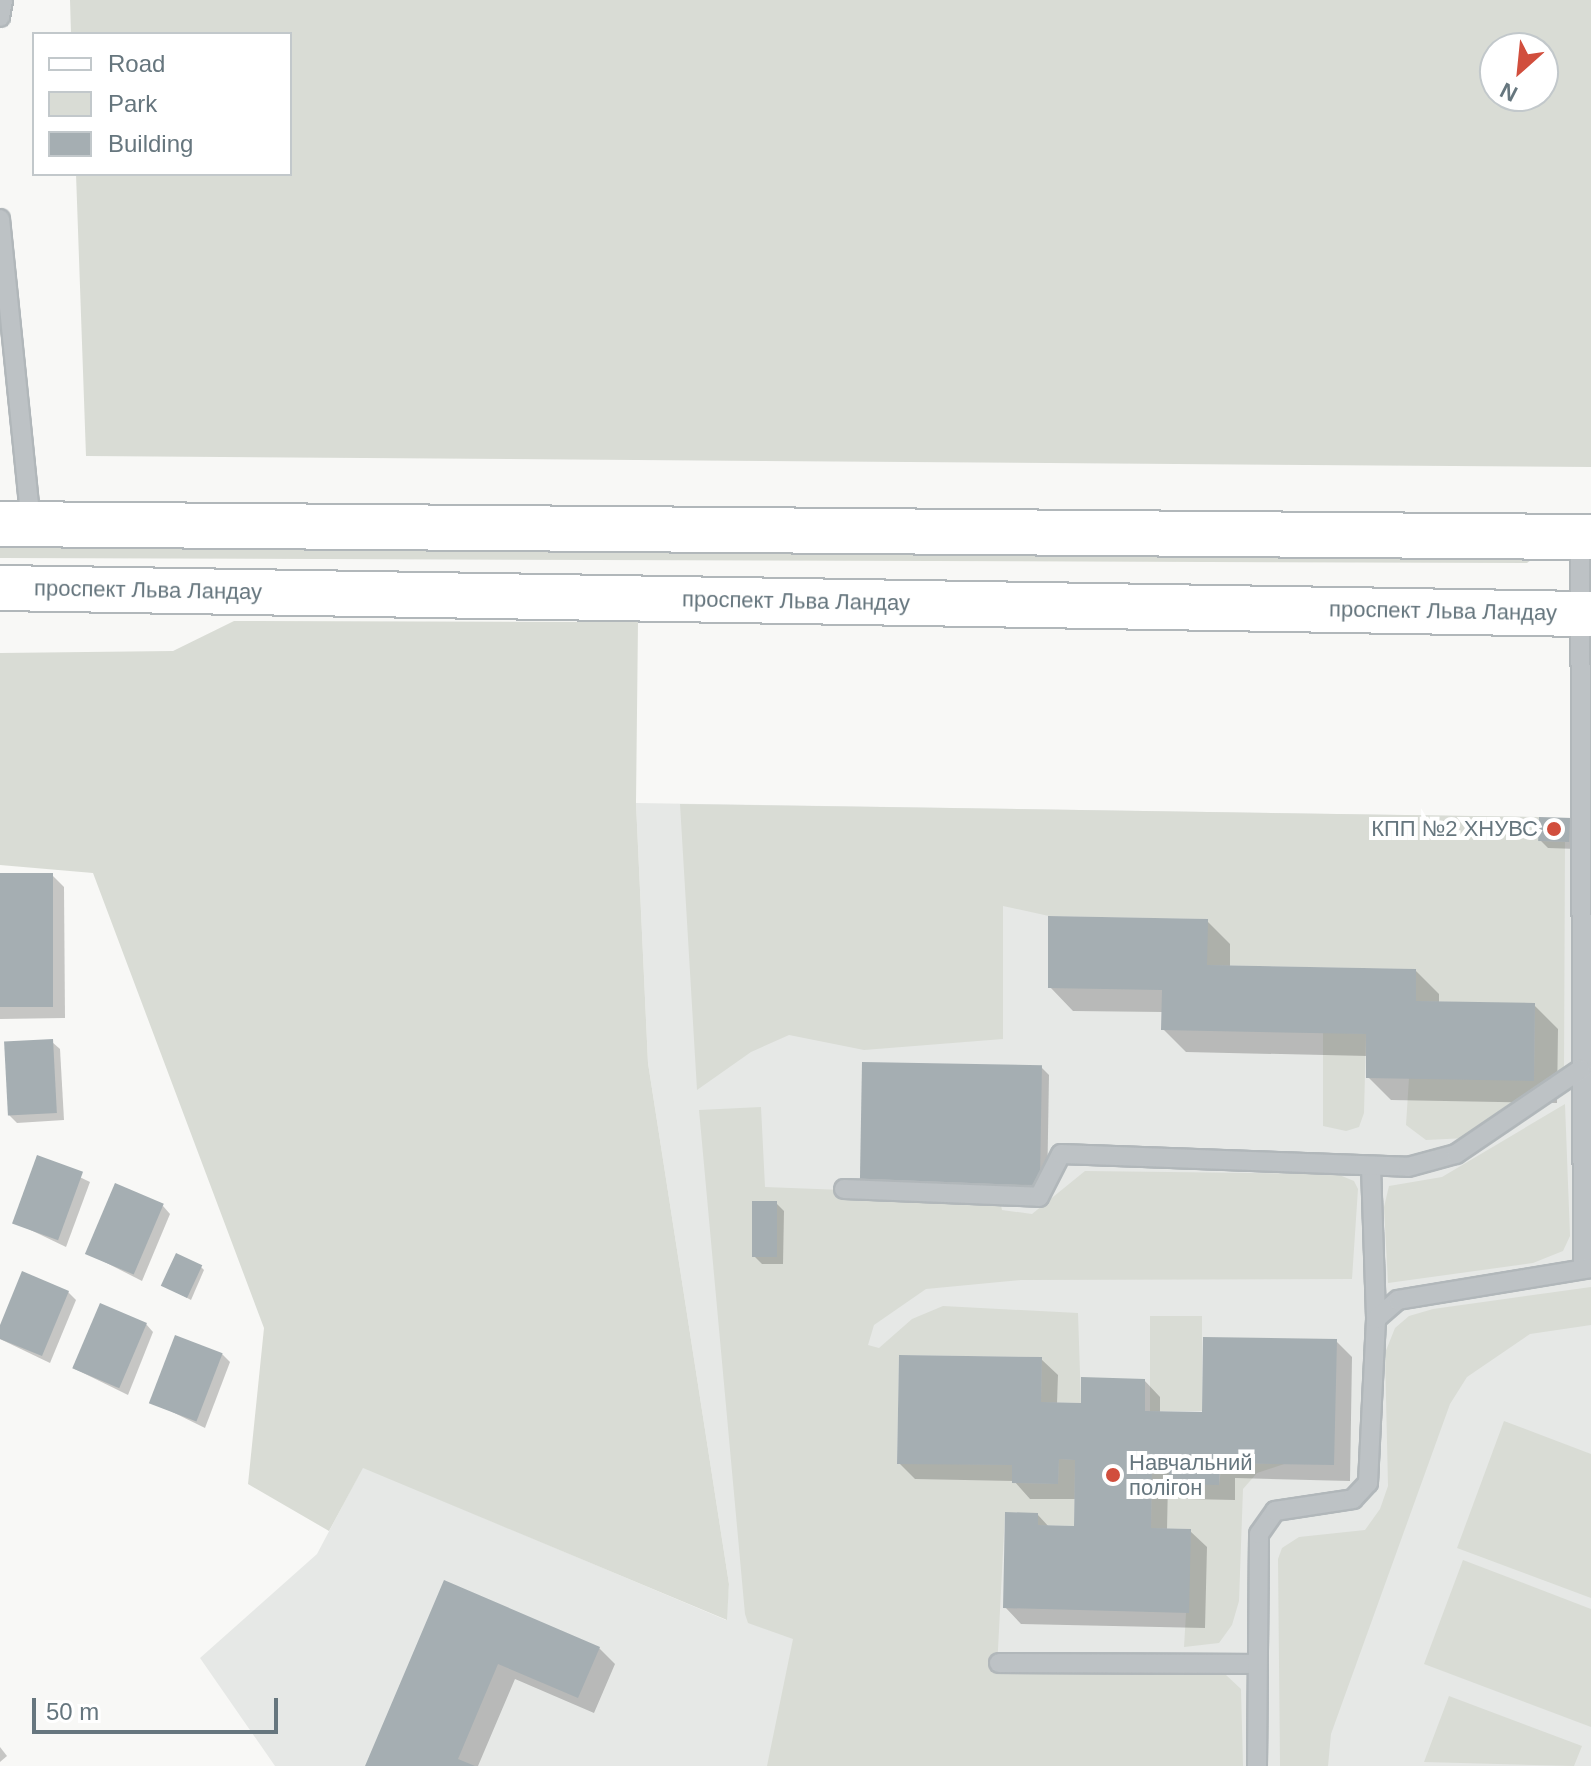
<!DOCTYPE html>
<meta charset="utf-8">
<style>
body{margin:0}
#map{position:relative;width:1591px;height:1766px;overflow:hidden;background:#f8f8f6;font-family:Arial,sans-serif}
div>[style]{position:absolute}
.built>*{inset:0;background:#e6e8e6}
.green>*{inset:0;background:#d9dcd5;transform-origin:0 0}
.shadow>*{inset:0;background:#0003}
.building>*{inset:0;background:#a5aeb2;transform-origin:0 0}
.roads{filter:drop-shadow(2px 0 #b1b7ba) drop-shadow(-2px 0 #b1b7ba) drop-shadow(0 2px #b1b7ba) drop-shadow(0 -2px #b1b7ba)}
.lane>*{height:18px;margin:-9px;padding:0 9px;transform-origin:9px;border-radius:9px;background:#bdc2c5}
.primary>*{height:44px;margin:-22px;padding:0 22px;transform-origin:22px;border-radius:22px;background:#fff}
.dots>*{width:22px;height:22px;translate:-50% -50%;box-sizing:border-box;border:4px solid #fff;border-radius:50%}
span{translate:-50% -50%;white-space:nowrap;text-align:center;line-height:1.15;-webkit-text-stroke:8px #fff;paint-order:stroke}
.street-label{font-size:22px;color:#66767e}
.poi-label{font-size:22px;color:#66767e}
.right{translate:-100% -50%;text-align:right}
.left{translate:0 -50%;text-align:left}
.legend{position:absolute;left:32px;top:32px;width:260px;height:144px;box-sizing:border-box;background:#fff;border:2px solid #c2c8cb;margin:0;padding:10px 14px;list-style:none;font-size:24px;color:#66767e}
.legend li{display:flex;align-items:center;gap:16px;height:40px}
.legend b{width:40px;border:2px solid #c2c8cb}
.north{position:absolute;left:1479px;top:32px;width:80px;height:80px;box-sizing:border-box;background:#fff;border:2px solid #c2c8cb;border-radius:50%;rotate:207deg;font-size:22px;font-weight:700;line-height:32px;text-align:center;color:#66767e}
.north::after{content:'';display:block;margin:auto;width:28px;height:36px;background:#d14e3d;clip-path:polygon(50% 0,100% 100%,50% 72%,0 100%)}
.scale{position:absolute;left:32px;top:1698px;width:246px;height:36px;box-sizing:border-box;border:4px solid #66767e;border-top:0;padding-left:10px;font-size:24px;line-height:28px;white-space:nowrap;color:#66767e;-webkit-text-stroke:6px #fff;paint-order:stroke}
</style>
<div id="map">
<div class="built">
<div style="clip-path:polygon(636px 803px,1591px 818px,1591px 1766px,275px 1766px,200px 1658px,317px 1554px,363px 1467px,726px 1620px,729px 1584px,648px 1063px)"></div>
</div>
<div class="green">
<div style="clip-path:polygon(evenodd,70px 0,1591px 0,1591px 467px,86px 456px,76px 174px,290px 174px,290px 34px,71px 34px,70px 0,1495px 48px,1543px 48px,1543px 96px,1495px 96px,1495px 48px)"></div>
<div style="clip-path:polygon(0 544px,1535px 557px,1527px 563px,0 558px)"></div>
<div style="clip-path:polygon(234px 621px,638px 622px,636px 803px,648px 1063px,729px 1584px,727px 1620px,363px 1468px,329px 1531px,248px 1484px,264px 1328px,93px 873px,0 865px,0 653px,173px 651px)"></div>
<div style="clip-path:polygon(680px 804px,1539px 817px,1539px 841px,1565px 842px,1564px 1072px,1467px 1138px,1426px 1140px,1406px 1125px,1409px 1078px,1534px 1080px,1535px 1004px,1416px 1001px,1416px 969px,1207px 965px,1207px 919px,1049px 916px,1003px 906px,1003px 1039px,864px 1050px,789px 1035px,751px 1052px,697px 1090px)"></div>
<div style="clip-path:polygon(1323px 1032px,1366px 1034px,1364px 1113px,1359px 1127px,1346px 1131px,1323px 1126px)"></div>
<div style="clip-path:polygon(1565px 1104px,1570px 1236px,1563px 1251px,1533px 1263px,1388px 1283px,1384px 1207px,1389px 1186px,1442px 1177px)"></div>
<div style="clip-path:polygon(761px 1107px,765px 1187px,999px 1196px,1002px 1210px,1032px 1214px,1085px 1171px,1337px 1174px,1354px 1181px,1358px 1189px,1352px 1279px,1021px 1280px,926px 1289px,874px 1325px,868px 1345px,879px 1348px,912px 1319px,943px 1306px,1078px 1313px,1081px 1403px,1041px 1402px,1042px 1357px,899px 1355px,897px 1463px,1012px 1465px,1012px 1483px,1058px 1484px,1059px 1459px,1075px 1460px,1074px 1526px,1038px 1525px,1038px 1513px,1005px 1513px,997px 1669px,1226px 1675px,1241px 1689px,1243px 1766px,767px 1766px,793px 1639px,748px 1623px,745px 1614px,699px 1110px)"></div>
<div style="clip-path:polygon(1591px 1287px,1591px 1325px,1530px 1334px,1467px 1377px,1450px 1404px,1331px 1734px,1328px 1766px,1280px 1766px,1278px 1559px,1282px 1548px,1299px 1537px,1365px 1530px,1380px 1509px,1388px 1486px,1385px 1353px,1395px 1328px,1409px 1316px,1433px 1309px)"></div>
<div style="left:1150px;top:1316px;width:52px;height:95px"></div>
<div style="clip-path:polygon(1504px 1421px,1591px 1454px,1591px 1598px,1457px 1548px)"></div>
<div style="clip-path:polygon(1222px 1463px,1284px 1464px,1257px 1473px,1243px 1489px,1239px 1601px,1232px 1625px,1219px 1643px,1184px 1647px,1191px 1529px,1151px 1528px,1152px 1467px,1219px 1485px)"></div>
<div style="clip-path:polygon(1463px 1560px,1591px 1609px,1591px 1727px,1424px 1664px)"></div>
<div style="clip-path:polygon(1449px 1696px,1582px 1746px,1574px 1766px,1424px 1762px)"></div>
</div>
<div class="shadow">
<div style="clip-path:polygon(1569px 819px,1577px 827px,1577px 849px,1548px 848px,1540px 840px)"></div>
<div style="clip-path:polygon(0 875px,52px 875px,64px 887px,65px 1018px,0 1019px)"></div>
<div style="clip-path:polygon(1207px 921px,1230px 944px,1230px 967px,1416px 971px,1439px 994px,1439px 1004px,1534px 1005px,1558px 1029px,1557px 1103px,1391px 1100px,1368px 1077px,1368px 1056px,1186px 1052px,1163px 1029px,1163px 1012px,1073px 1011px,1050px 987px)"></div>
<div style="clip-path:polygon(52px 1042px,60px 1049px,64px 1120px,17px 1123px,9px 1115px)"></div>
<div style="clip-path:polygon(1041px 1067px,1049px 1075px,1047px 1193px,870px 1189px)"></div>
<div style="clip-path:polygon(38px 1157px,90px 1182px,66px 1247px,14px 1222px)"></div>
<div style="clip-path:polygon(776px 1203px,784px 1211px,783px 1264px,762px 1264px,754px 1256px)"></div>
<div style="clip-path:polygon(163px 1206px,170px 1214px,142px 1281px,87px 1253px)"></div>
<div style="clip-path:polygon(201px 1267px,204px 1270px,191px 1300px,163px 1285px)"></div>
<div style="clip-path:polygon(68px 1292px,76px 1300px,50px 1363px,0 1339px,0 1330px)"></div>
<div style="clip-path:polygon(146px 1324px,153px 1332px,128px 1395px,75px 1369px)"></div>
<div style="clip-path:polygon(1336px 1341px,1352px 1357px,1350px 1481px,1235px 1478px,1235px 1500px,1187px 1499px,1168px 1482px,1167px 1530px,1190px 1531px,1207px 1547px,1205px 1628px,1021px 1624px,1005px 1607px,1038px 1515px,1050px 1528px,1076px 1528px,1076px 1499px,1030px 1499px,1014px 1481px,915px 1479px,899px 1463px,1041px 1359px,1058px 1375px,1057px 1404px,1083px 1405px,1144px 1380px,1160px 1397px,1160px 1413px,1204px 1414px)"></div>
<div style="clip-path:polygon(222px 1354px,230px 1362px,205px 1428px,152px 1402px)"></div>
<div style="clip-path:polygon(445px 1583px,599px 1648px,615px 1664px,594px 1713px,515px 1679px,478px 1766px,367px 1766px)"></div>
<div style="clip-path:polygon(0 1747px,7px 1756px,0 1762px)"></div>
</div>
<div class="building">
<div style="left:1539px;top:817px;width:31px;height:24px;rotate:2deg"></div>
<div style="left:0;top:873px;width:53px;height:134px"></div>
<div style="clip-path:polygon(1048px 916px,1208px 919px,1207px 965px,1416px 969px,1416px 1001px,1535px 1003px,1534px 1081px,1366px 1078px,1366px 1034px,1161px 1030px,1162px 990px,1048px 988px)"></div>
<div style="left:53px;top:1039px;width:74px;height:49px;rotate:87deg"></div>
<div style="left:862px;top:1062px;width:180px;height:120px;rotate:1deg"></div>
<div style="left:37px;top:1155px;width:49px;height:73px;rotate:20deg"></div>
<div style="left:115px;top:1183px;width:53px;height:77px;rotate:23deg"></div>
<div style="left:752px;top:1201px;width:25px;height:56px"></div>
<div style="left:176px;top:1253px;width:29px;height:36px;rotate:25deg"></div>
<div style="clip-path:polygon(22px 1271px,69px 1291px,42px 1356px,0 1339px,0 1325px)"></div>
<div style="left:100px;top:1303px;width:51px;height:71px;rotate:23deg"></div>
<div style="left:175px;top:1335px;width:51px;height:73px;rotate:21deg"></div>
<div style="clip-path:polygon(1203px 1337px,1337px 1339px,1334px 1465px,1220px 1463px,1219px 1485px,1169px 1484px,1169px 1468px,1152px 1467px,1151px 1528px,1191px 1529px,1189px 1613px,1003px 1608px,1005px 1512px,1038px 1513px,1038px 1525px,1074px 1526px,1075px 1460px,1059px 1459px,1058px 1484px,1012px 1483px,1012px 1465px,897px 1464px,899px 1355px,1042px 1357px,1041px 1402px,1081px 1403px,1081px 1377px,1145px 1379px,1145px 1411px,1202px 1412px)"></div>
<div style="clip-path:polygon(444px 1580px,600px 1647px,578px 1698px,498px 1664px,458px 1759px,475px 1766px,365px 1766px)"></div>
</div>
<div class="roads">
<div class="lane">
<div style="left:0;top:17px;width:17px;rotate:-80deg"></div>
<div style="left:0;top:219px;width:307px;rotate:84.2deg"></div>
<div style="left:1580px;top:537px;width:732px;rotate:89.77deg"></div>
<div style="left:1371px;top:1166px;width:153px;rotate:88.1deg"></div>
<div style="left:844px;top:1189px;width:195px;rotate:2.3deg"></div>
<div style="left:1039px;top:1197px;width:48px;rotate:-62.9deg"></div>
<div style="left:1061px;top:1154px;width:347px;rotate:2.1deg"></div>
<div style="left:1408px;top:1167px;width:50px;rotate:-15.2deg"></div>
<div style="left:1456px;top:1154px;width:151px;rotate:-34.2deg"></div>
<div style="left:999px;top:1663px;width:257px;rotate:0.2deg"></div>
<div style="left:1257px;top:1766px;width:232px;rotate:-89.5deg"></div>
<div style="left:1259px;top:1534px;width:28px;rotate:-55deg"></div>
<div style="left:1275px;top:1511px;width:79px;rotate:-8.7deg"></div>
<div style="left:1353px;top:1499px;width:22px;rotate:-47deg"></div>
<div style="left:1368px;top:1483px;width:164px;rotate:-87.2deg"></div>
<div style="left:1376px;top:1319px;width:29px;rotate:-41deg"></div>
<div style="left:1398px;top:1300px;width:196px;rotate:-9.4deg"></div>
</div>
<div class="primary">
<div style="left:0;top:524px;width:1591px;rotate:0.47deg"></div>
<div style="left:0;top:588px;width:1591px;rotate:0.94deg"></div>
</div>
</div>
<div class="dots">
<div style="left:1554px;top:829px;background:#d14e3d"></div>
<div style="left:1113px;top:1475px;background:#d14e3d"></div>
</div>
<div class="street-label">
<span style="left:148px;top:590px;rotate:1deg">проспект Льва Ландау</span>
<span style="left:796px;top:601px;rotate:1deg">проспект Льва Ландау</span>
<span style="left:1443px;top:611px;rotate:1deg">проспект Льва Ландау</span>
</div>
<div class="poi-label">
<span class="right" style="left:1538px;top:829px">КПП №2 ХНУВС</span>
<span class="left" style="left:1129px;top:1475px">Навчальний<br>полігон</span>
</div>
<ul class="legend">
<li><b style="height:10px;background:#fff"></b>Road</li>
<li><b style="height:22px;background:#d9dcd5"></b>Park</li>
<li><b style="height:22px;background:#a5aeb2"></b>Building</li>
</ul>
<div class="north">N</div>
<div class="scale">50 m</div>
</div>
